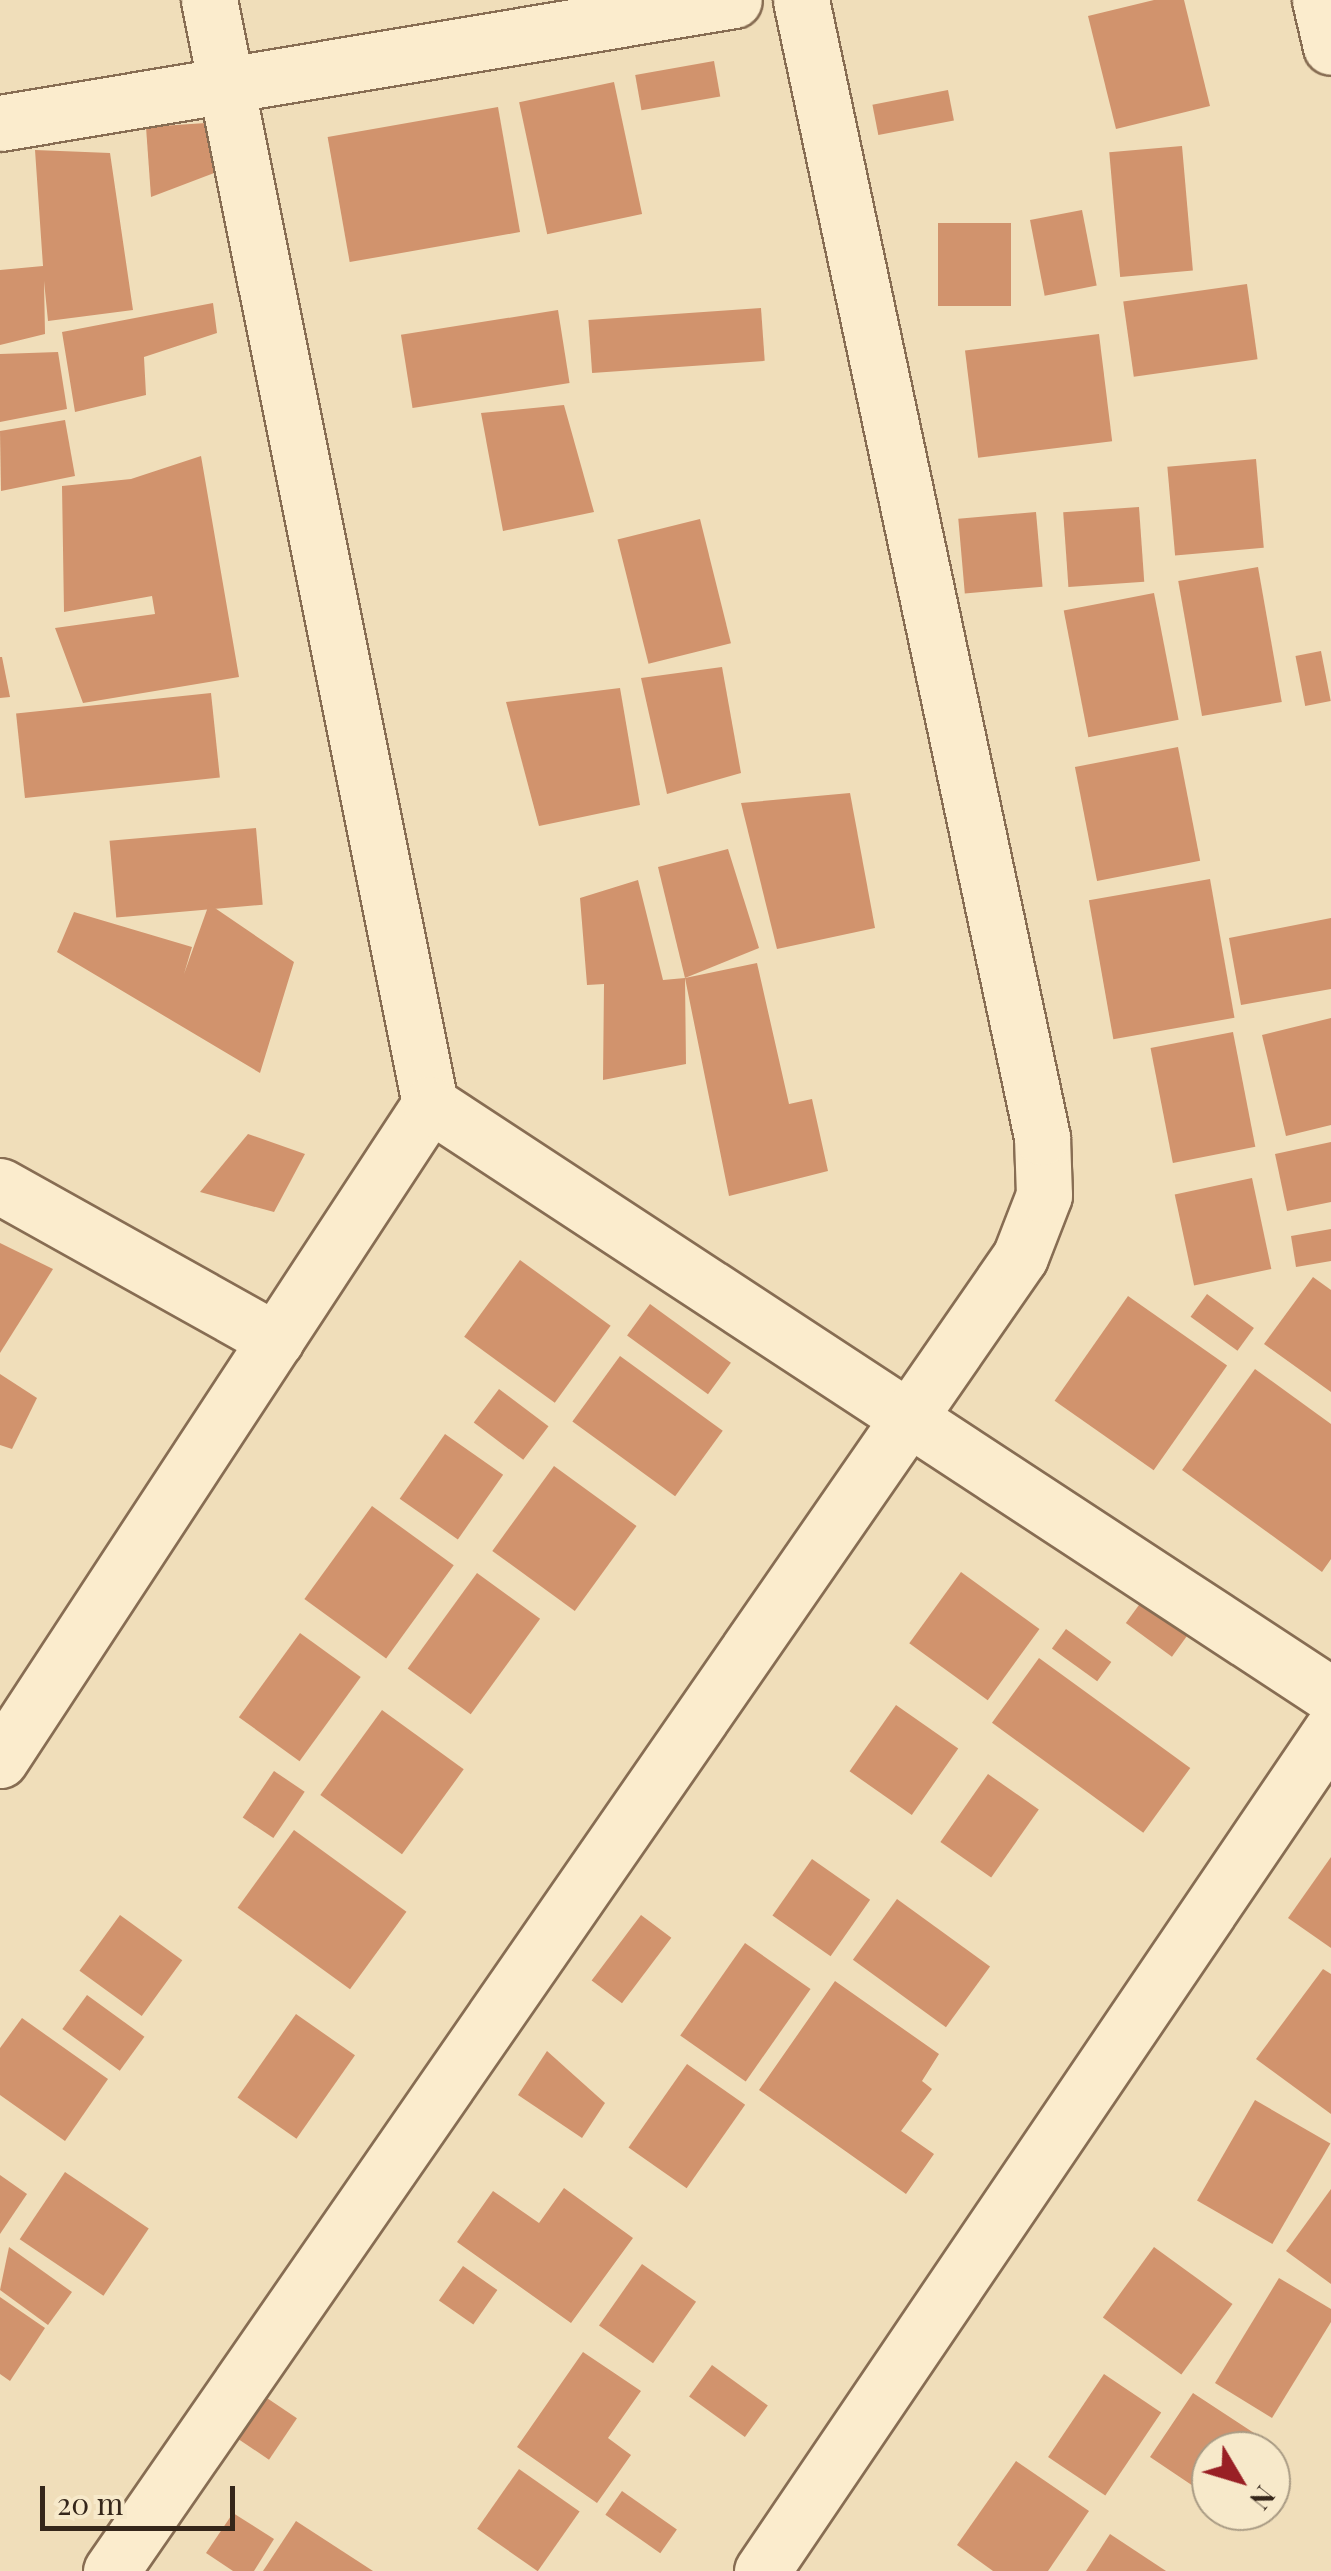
<!DOCTYPE html>
<style>
body{margin:0}
#map{position:relative;width:1331px;height:2571px;overflow:hidden;background:#f0deba;font-family:"Playfair Display",serif}
div>[style]{position:absolute}
.building>*{inset:0;background:#d1936d;transform-origin:0 0}
.roads{filter:drop-shadow(2px 0 #876d53) drop-shadow(-2px 0 #876d53) drop-shadow(0 2px #876d53) drop-shadow(0 -2px #876d53)}
.minor>*{height:55px;margin:-27.5px;padding:0 27.5px;transform-origin:27.5px;border-radius:27.5px;background:#fbeccd}
span{translate:-50% -50%;white-space:nowrap;text-align:center;line-height:1.15;-webkit-text-stroke:8px #f7e9ca;paint-order:stroke}
.north{position:absolute;left:1191px;top:2431px;width:100px;height:100px;box-sizing:border-box;background:#f7e9ca;border:2px solid #a99b84;border-radius:50%;rotate:128deg;font-size:28px;font-weight:700;line-height:40px;text-align:center;color:#35261a}
.north::after{content:'';display:block;margin:auto;width:35px;height:45px;background:#992025;clip-path:polygon(50% 0,100% 100%,50% 72%,0 100%)}
.scale{position:absolute;left:40px;top:2486px;width:195px;height:45px;box-sizing:border-box;border:5px solid #35261a;border-top:0;padding-left:12px;font-size:30px;line-height:35px;white-space:nowrap;color:#35261a;-webkit-text-stroke:8px #f7e9ca;paint-order:stroke}
</style>
<div id="map">
<div class="building">
<div style="clip-path:polygon(1154px 0,1184px 0,1210px 106px,1116px 129px,1088px 16px)"></div>
<div style="left:714px;top:61px;width:36px;height:80px;rotate:80deg"></div>
<div style="left:614px;top:82px;width:135px;height:97px;rotate:78deg"></div>
<div style="left:948px;top:90px;width:31px;height:77px;rotate:79deg"></div>
<div style="left:498px;top:107px;width:127px;height:173px;rotate:80deg"></div>
<div style="clip-path:polygon(206px 123px,222px 170px,151px 197px,146px 127px)"></div>
<div style="left:1182px;top:146px;width:125px;height:73px;rotate:85deg"></div>
<div style="clip-path:polygon(35px 150px,110px 153px,133px 310px,48px 321px,44px 281px,45px 334px,0 345px,0 270px,43px 266px)"></div>
<div style="left:1082px;top:210px;width:77px;height:53px;rotate:79deg"></div>
<div style="left:938px;top:223px;width:73px;height:83px"></div>
<div style="left:1247px;top:284px;width:76px;height:125px;rotate:82deg"></div>
<div style="clip-path:polygon(213px 303px,217px 333px,144px 357px,146px 395px,75px 412px,62px 332px)"></div>
<div style="left:761px;top:308px;width:53px;height:173px;rotate:86deg"></div>
<div style="left:558px;top:310px;width:74px;height:159px;rotate:81deg"></div>
<div style="left:1099px;top:334px;width:108px;height:135px;rotate:83deg"></div>
<div style="clip-path:polygon(58px 352px,67px 409px,0 422px,0 354px)"></div>
<div style="clip-path:polygon(564px 405px,594px 512px,503px 531px,481px 413px)"></div>
<div style="clip-path:polygon(65px 420px,75px 476px,1px 491px,0 431px)"></div>
<div style="clip-path:polygon(201px 456px,239px 677px,83px 703px,55px 628px,155px 614px,152px 596px,64px 612px,62px 486px,131px 479px)"></div>
<div style="left:1256px;top:459px;width:89px;height:89px;rotate:85deg"></div>
<div style="left:1139px;top:507px;width:75px;height:76px;rotate:86deg"></div>
<div style="left:1036px;top:512px;width:75px;height:78px;rotate:85deg"></div>
<div style="left:700px;top:519px;width:128px;height:85px;rotate:76deg"></div>
<div style="left:1258px;top:567px;width:137px;height:81px;rotate:80deg"></div>
<div style="left:1154px;top:593px;width:129px;height:92px;rotate:79deg"></div>
<div style="left:1321px;top:651px;width:51px;height:26px;rotate:79deg"></div>
<div style="clip-path:polygon(0 657px,2px 657px,10px 697px,0 698px)"></div>
<div style="clip-path:polygon(722px 667px,741px 773px,667px 794px,641px 678px)"></div>
<div style="clip-path:polygon(620px 688px,640px 805px,539px 826px,506px 702px)"></div>
<div style="left:211px;top:693px;width:85px;height:196px;rotate:84deg"></div>
<div style="left:1178px;top:747px;width:116px;height:105px;rotate:79deg"></div>
<div style="clip-path:polygon(850px 793px,875px 928px,777px 949px,741px 803px)"></div>
<div style="left:256px;top:828px;width:77px;height:147px;rotate:85deg"></div>
<div style="clip-path:polygon(728px 849px,759px 948px,685px 978px,658px 867px)"></div>
<div style="left:1210px;top:879px;width:141px;height:123px;rotate:80deg"></div>
<div style="clip-path:polygon(638px 880px,663px 980px,685px 978px,686px 1064px,603px 1080px,604px 984px,587px 985px,580px 898px)"></div>
<div style="clip-path:polygon(209px 904px,294px 962px,260px 1073px,57px 952px,74px 912px,192px 947px,184px 974px)"></div>
<div style="clip-path:polygon(1331px 918px,1331px 989px,1241px 1005px,1229px 938px)"></div>
<div style="clip-path:polygon(757px 963px,789px 1104px,812px 1099px,828px 1171px,729px 1196px,685px 978px)"></div>
<div style="clip-path:polygon(1331px 1018px,1331px 1125px,1286px 1136px,1262px 1035px)"></div>
<div style="left:1233px;top:1032px;width:117px;height:84px;rotate:79deg"></div>
<div style="clip-path:polygon(248px 1134px,305px 1154px,274px 1212px,200px 1192px)"></div>
<div style="clip-path:polygon(1331px 1142px,1331px 1202px,1287px 1211px,1275px 1154px)"></div>
<div style="left:1252px;top:1178px;width:93px;height:79px;rotate:78deg"></div>
<div style="clip-path:polygon(1331px 1229px,1331px 1261px,1296px 1267px,1291px 1236px)"></div>
<div style="clip-path:polygon(0 1243px,53px 1269px,0 1353px)"></div>
<div style="left:520px;top:1260px;width:112px;height:95px;rotate:36deg"></div>
<div style="clip-path:polygon(1313px 1277px,1331px 1290px,1331px 1392px,1264px 1344px)"></div>
<div style="left:1207px;top:1294px;width:58px;height:28px;rotate:36deg"></div>
<div style="left:1128px;top:1296px;width:121px;height:128px;rotate:35deg"></div>
<div style="left:650px;top:1304px;width:100px;height:39px;rotate:36deg"></div>
<div style="left:620px;top:1356px;width:127px;height:81px;rotate:36deg"></div>
<div style="clip-path:polygon(1255px 1369px,1331px 1424px,1331px 1559px,1322px 1572px,1182px 1470px)"></div>
<div style="clip-path:polygon(0 1374px,37px 1398px,12px 1449px,0 1445px)"></div>
<div style="left:499px;top:1389px;width:62px;height:42px;rotate:37deg"></div>
<div style="left:445px;top:1434px;width:71px;height:79px;rotate:35deg"></div>
<div style="left:554px;top:1466px;width:102px;height:105px;rotate:36deg"></div>
<div style="left:372px;top:1506px;width:101px;height:115px;rotate:36deg"></div>
<div style="left:961px;top:1572px;width:97px;height:88px;rotate:36deg"></div>
<div style="left:477px;top:1573px;width:78px;height:118px;rotate:36deg"></div>
<div style="left:1147px;top:1594px;width:57px;height:36px;rotate:36deg"></div>
<div style="left:1066px;top:1629px;width:56px;height:24px;rotate:36deg"></div>
<div style="left:300px;top:1633px;width:75px;height:104px;rotate:36deg"></div>
<div style="left:1039px;top:1658px;width:187px;height:80px;rotate:36deg"></div>
<div style="left:896px;top:1705px;width:76px;height:81px;rotate:35deg"></div>
<div style="left:382px;top:1710px;width:101px;height:105px;rotate:36deg"></div>
<div style="left:274px;top:1771px;width:37px;height:56px;rotate:34deg"></div>
<div style="left:988px;top:1774px;width:62px;height:83px;rotate:35deg"></div>
<div style="left:294px;top:1830px;width:139px;height:96px;rotate:36deg"></div>
<div style="clip-path:polygon(1331px 1857px,1331px 1948px,1288px 1918px)"></div>
<div style="left:812px;top:1859px;width:71px;height:69px;rotate:35deg"></div>
<div style="left:897px;top:1899px;width:115px;height:75px;rotate:36deg"></div>
<div style="left:120px;top:1915px;width:77px;height:69px;rotate:36deg"></div>
<div style="left:641px;top:1915px;width:38px;height:82px;rotate:37deg"></div>
<div style="left:745px;top:1943px;width:80px;height:113px;rotate:35deg"></div>
<div style="clip-path:polygon(1323px 1969px,1331px 1974px,1331px 2114px,1256px 2059px)"></div>
<div style="clip-path:polygon(835px 1981px,939px 2054px,922px 2081px,932px 2089px,901px 2131px,934px 2154px,906px 2194px,759px 2090px)"></div>
<div style="left:87px;top:1995px;width:71px;height:42px;rotate:36deg"></div>
<div style="left:296px;top:2014px;width:72px;height:102px;rotate:35deg"></div>
<div style="clip-path:polygon(22px 2018px,108px 2079px,65px 2141px,0 2095px,0 2048px)"></div>
<div style="clip-path:polygon(547px 2051px,605px 2103px,582px 2138px,518px 2095px)"></div>
<div style="left:687px;top:2064px;width:71px;height:102px;rotate:35deg"></div>
<div style="left:1255px;top:2100px;width:87px;height:116px;rotate:30deg"></div>
<div style="left:65px;top:2172px;width:101px;height:81px;rotate:34deg"></div>
<div style="clip-path:polygon(0 2175px,27px 2194px,0 2234px)"></div>
<div style="clip-path:polygon(564px 2188px,633px 2238px,571px 2323px,457px 2242px,493px 2191px,539px 2223px)"></div>
<div style="clip-path:polygon(1331px 2189px,1331px 2284px,1286px 2251px)"></div>
<div style="clip-path:polygon(9px 2247px,72px 2292px,48px 2325px,0 2290px)"></div>
<div style="left:1154px;top:2247px;width:97px;height:87px;rotate:36deg"></div>
<div style="left:642px;top:2264px;width:66px;height:75px;rotate:35deg"></div>
<div style="left:463px;top:2266px;width:42px;height:42px;rotate:35deg"></div>
<div style="clip-path:polygon(1279px 2278px,1331px 2309px,1331px 2322px,1272px 2418px,1215px 2383px)"></div>
<div style="clip-path:polygon(0 2297px,45px 2328px,10px 2381px,0 2374px)"></div>
<div style="clip-path:polygon(583px 2352px,641px 2391px,608px 2438px,631px 2455px,597px 2503px,517px 2447px)"></div>
<div style="left:712px;top:2365px;width:69px;height:39px;rotate:36deg"></div>
<div style="left:1104px;top:2374px;width:69px;height:100px;rotate:34deg"></div>
<div style="left:258px;top:2392px;width:47px;height:50px;rotate:34deg"></div>
<div style="clip-path:polygon(1193px 2393px,1254px 2433px,1242px 2451px,1211px 2451px,1211px 2498px,1150px 2457px)"></div>
<div style="clip-path:polygon(1016px 2461px,1089px 2511px,1048px 2571px,993px 2571px,957px 2545px)"></div>
<div style="left:519px;top:2469px;width:74px;height:73px;rotate:35deg"></div>
<div style="left:622px;top:2491px;width:67px;height:29px;rotate:35deg"></div>
<div style="clip-path:polygon(233px 2513px,274px 2539px,254px 2571px,233px 2571px,206px 2553px)"></div>
<div style="clip-path:polygon(296px 2521px,373px 2571px,263px 2571px)"></div>
<div style="clip-path:polygon(1110px 2534px,1166px 2571px,1086px 2571px)"></div>
</div>
<div class="roads">
<div class="minor">
<div style="left:209px;top:0;width:1126px;rotate:78.68deg"></div>
<div style="left:1320px;top:0;width:48px;rotate:76.8deg"></div>
<div style="left:0;top:123px;width:744px;rotate:-9.51deg"></div>
<div style="left:0;top:1186px;width:316px;rotate:29.2deg"></div>
<div style="left:0;top:1760px;width:784px;rotate:-56.76deg"></div>
<div style="left:430px;top:1104px;width:1078px;rotate:33.26deg"></div>
<div style="left:111px;top:2571px;width:1598px;rotate:-55.33deg"></div>
<div style="left:1020px;top:1257px;width:66px;rotate:-68.8deg"></div>
<div style="left:1044px;top:1195px;width:58px;rotate:-92deg"></div>
<div style="left:1042px;top:1137px;width:1162px;rotate:-101.97deg"></div>
<div style="left:762px;top:2571px;width:1015px;rotate:-55.89deg"></div>
</div>
</div>
<div class="north">N</div>
<div class="scale">20 m</div>
</div>
